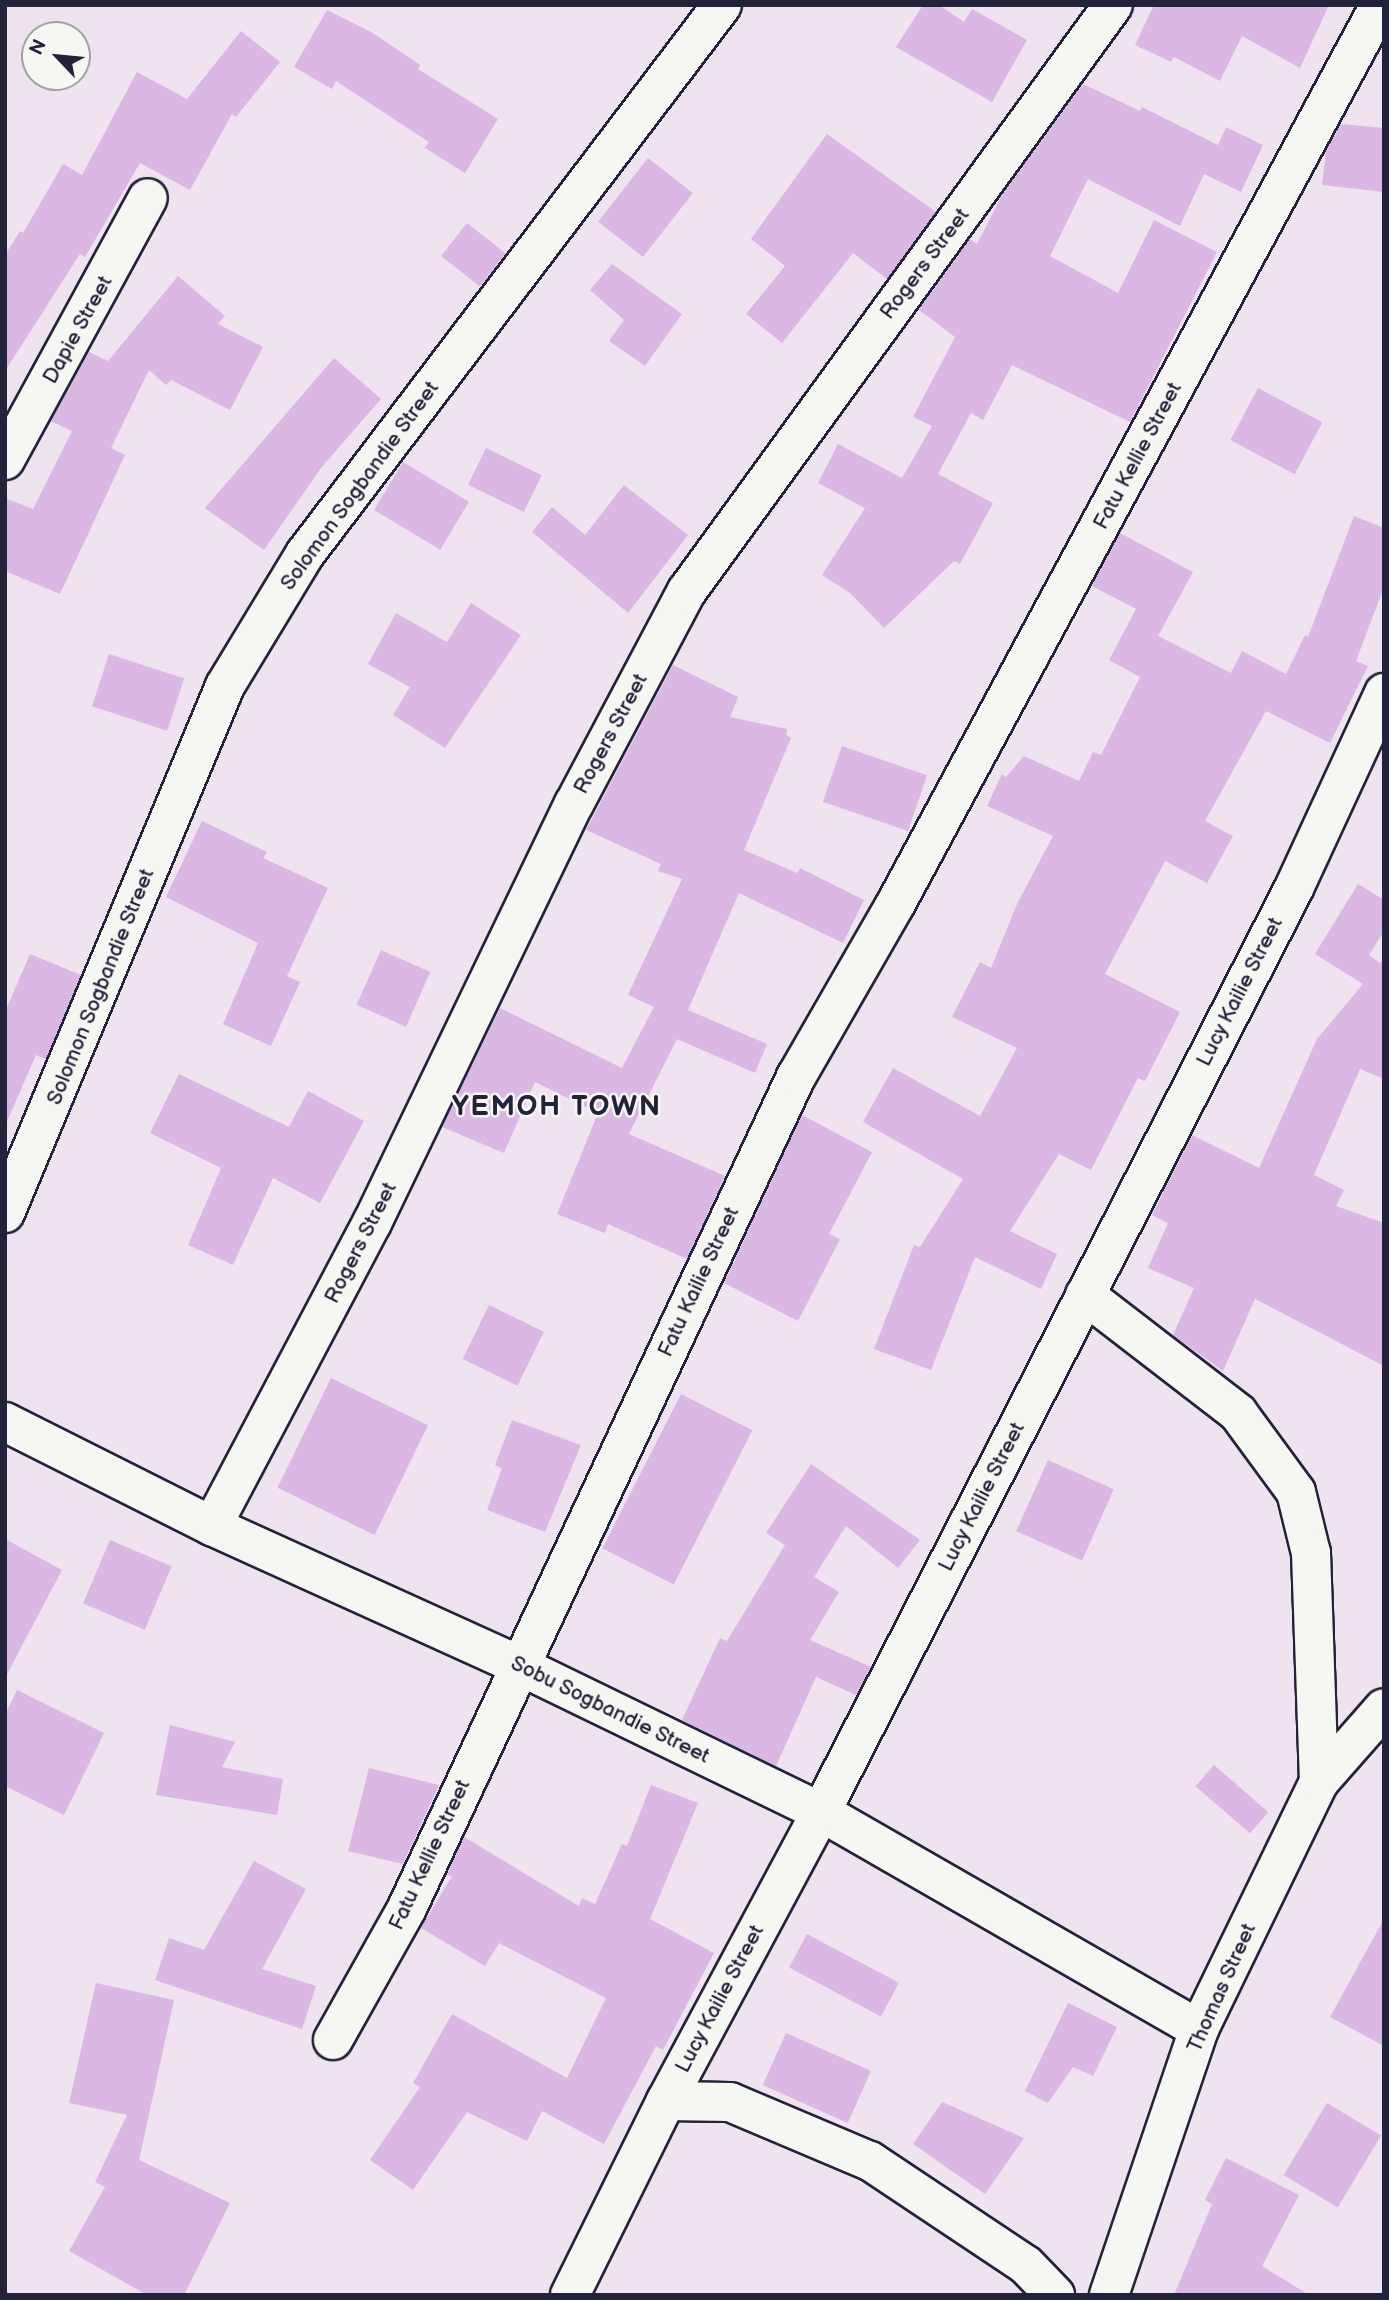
<!DOCTYPE html>
<style>
body{margin:0}
#map{position:relative;width:1389px;height:2300px;overflow:hidden;background:#eee3ee;font-family:"Balsamiq Sans",sans-serif}
div>[style]{position:absolute}
.building>*{inset:0;background:#dab8e3;transform-origin:0 0}
.roads{filter:drop-shadow(2px 0 #22223b) drop-shadow(-2px 0 #22223b) drop-shadow(0 2px #22223b) drop-shadow(0 -2px #22223b)}
.minor>*{height:38px;margin:-19px;padding:0 19px;transform-origin:19px;border-radius:19px;background:#f6f6f2}
span{translate:-50% -50%;white-space:nowrap;text-align:center;line-height:1.15;-webkit-text-stroke:5px #f6f6f2;paint-order:stroke}
.street-label{font-size:21px;color:#22223b}
.district-label{font-size:28px;color:#22223b;font-weight:700;letter-spacing:2px}
.frame{position:absolute;inset:0;border:7px solid #22223b;pointer-events:none}
.north{position:absolute;left:21px;top:21px;width:70px;height:70px;box-sizing:border-box;background:#f6f6f2;border:2px solid #a1a1a9;border-radius:50%;rotate:296deg;font-size:19px;font-weight:700;line-height:28px;text-align:center;color:#22223b}
.north::after{content:'';display:block;margin:auto;width:24px;height:32px;background:#22223b;clip-path:polygon(50% 0,100% 100%,50% 72%,0 100%)}
</style>
<div id="map">
<div class="building">
<div style="clip-path:polygon(923px 5px,939px 5px,964px 22px,972px 9px,1027px 40px,992px 102px,896px 47px)"></div>
<div style="clip-path:polygon(1154px 5px,1329px 5px,1300px 68px,1242px 36px,1220px 81px,1174px 57px,1171px 62px,1135px 45px)"></div>
<div style="clip-path:polygon(327px 10px,373px 33px,420px 65px,418px 69px,498px 119px,465px 173px,425px 148px,429px 142px,336px 81px,332px 89px,294px 67px)"></div>
<div style="clip-path:polygon(241px 31px,280px 62px,236px 117px,232px 114px,190px 190px,140px 163px,85px 257px,80px 254px,5px 371px,5px 255px,20px 231px,23px 233px,63px 164px,82px 175px,137px 72px,187px 99px)"></div>
<div style="clip-path:polygon(1083px 84px,1140px 111px,1142px 107px,1218px 145px,1226px 127px,1263px 145px,1241px 192px,1204px 174px,1180px 226px,1088px 179px,1050px 256px,1118px 293px,1154px 220px,1217px 252px,1130px 422px,1012px 365px,983px 420px,971px 413px,938px 474px,993px 503px,960px 564px,954px 561px,884px 628px,850px 593px,822px 575px,865px 508px,818px 483px,838px 444px,902px 478px,932px 426px,913px 417px,955px 337px,919px 310px,970px 239px,977px 244px,1002px 195px)"></div>
<div style="clip-path:polygon(1341px 124px,1384px 128px,1384px 192px,1322px 185px,1326px 151px)"></div>
<div style="clip-path:polygon(827px 134px,936px 212px,887px 279px,853px 253px,782px 343px,746px 314px,785px 266px,751px 239px)"></div>
<div style="left:648px;top:158px;width:57px;height:81px;rotate:38deg"></div>
<div style="left:467px;top:223px;width:49px;height:42px;rotate:38deg"></div>
<div style="clip-path:polygon(612px 264px,682px 314px,645px 366px,609px 341px,624px 320px,590px 290px)"></div>
<div style="clip-path:polygon(178px 276px,225px 316px,218px 324px,263px 347px,230px 410px,171px 380px,166px 385px,149px 370px,111px 448px,125px 455px,60px 594px,5px 571px,5px 498px,33px 509px,72px 431px,51px 421px,89px 352px,108px 361px)"></div>
<div style="clip-path:polygon(334px 358px,381px 399px,321px 468px,264px 550px,205px 508px)"></div>
<div style="left:1258px;top:388px;width:73px;height:59px;rotate:28deg"></div>
<div style="left:486px;top:448px;width:62px;height:41px;rotate:26deg"></div>
<div style="left:403px;top:462px;width:77px;height:56px;rotate:31deg"></div>
<div style="clip-path:polygon(624px 485px,688px 535px,628px 613px,532px 532px,552px 507px,585px 535px)"></div>
<div style="clip-path:polygon(1354px 516px,1384px 528px,1384px 587px,1356px 661px,1368px 666px,1330px 743px,1266px 711px,1205px 821px,1233px 836px,1207px 883px,1165px 861px,1105px 974px,1180px 1012px,1145px 1081px,1138px 1078px,1091px 1170px,1059px 1154px,1010px 1231px,1057px 1254px,1041px 1289px,975px 1257px,931px 1370px,874px 1349px,914px 1245px,920px 1247px,963px 1179px,863px 1122px,893px 1068px,980px 1116px,1017px 1048px,952px 1017px,980px 962px,991px 968px,1017px 904px,1053px 836px,987px 806px,1002px 774px,1006px 777px,1024px 756px,1079px 781px,1093px 752px,1101px 755px,1140px 677px,1109px 660px,1136px 609px,1092px 586px,1120px 533px,1193px 572px,1158px 636px,1231px 673px,1242px 651px,1286px 674px,1305px 635px,1308px 637px)"></div>
<div style="clip-path:polygon(471px 603px,521px 635px,445px 748px,393px 715px,410px 687px,368px 664px,396px 613px,447px 642px)"></div>
<div style="left:109px;top:654px;width:79px;height:55px;rotate:18deg"></div>
<div style="clip-path:polygon(673px 665px,738px 697px,730px 717px,787px 729px,786px 735px,791px 738px,744px 850px,797px 873px,800px 868px,864px 900px,843px 943px,739px 893px,688px 1010px,767px 1044px,755px 1073px,677px 1039px,629px 1134px,725px 1176px,687px 1259px,608px 1224px,605px 1233px,557px 1214px,598px 1113px,535px 1082px,504px 1153px,442px 1127px,500px 1008px,622px 1068px,654px 1007px,628px 995px,682px 879px,658px 871px,661px 864px,586px 830px)"></div>
<div style="left:842px;top:746px;width:90px;height:59px;rotate:19deg"></div>
<div style="clip-path:polygon(202px 821px,267px 852px,263px 858px,328px 888px,287px 976px,300px 982px,271px 1046px,223px 1024px,258px 943px,166px 897px)"></div>
<div style="clip-path:polygon(1358px 884px,1384px 900px,1384px 931px,1369px 955px,1380px 963px,1384px 959px,1384px 1079px,1360px 1069px,1314px 1175px,1344px 1190px,1336px 1206px,1384px 1223px,1384px 1366px,1255px 1299px,1223px 1371px,1173px 1335px,1194px 1288px,1148px 1268px,1168px 1223px,1152px 1215px,1192px 1135px,1259px 1168px,1317px 1039px,1363px 984px,1315px 954px)"></div>
<div style="left:381px;top:950px;width:54px;height:60px;rotate:24deg"></div>
<div style="clip-path:polygon(30px 954px,81px 975px,46px 1059px,36px 1055px,5px 1126px,5px 1012px)"></div>
<div style="clip-path:polygon(179px 1074px,289px 1127px,308px 1091px,364px 1121px,320px 1203px,273px 1178px,233px 1265px,188px 1245px,221px 1168px,150px 1133px)"></div>
<div style="clip-path:polygon(802px 1115px,872px 1152px,829px 1234px,840px 1239px,798px 1321px,724px 1283px)"></div>
<div style="left:489px;top:1305px;width:61px;height:60px;rotate:26deg"></div>
<div style="left:331px;top:1378px;width:108px;height:122px;rotate:26deg"></div>
<div style="left:681px;top:1394px;width:80px;height:173px;rotate:27deg"></div>
<div style="clip-path:polygon(512px 1420px,581px 1445px,545px 1532px,487px 1510px,502px 1468px,495px 1465px)"></div>
<div style="left:1048px;top:1460px;width:72px;height:78px;rotate:24deg"></div>
<div style="clip-path:polygon(811px 1464px,920px 1540px,898px 1568px,846px 1526px,814px 1577px,839px 1592px,810px 1640px,871px 1667px,856px 1695px,816px 1677px,776px 1766px,682px 1720px,720px 1638px,727px 1641px,785px 1545px,766px 1533px)"></div>
<div style="clip-path:polygon(5px 1539px,62px 1570px,5px 1678px)"></div>
<div style="left:110px;top:1540px;width:67px;height:69px;rotate:23deg"></div>
<div style="clip-path:polygon(17px 1690px,104px 1733px,64px 1815px,5px 1786px,5px 1715px)"></div>
<div style="clip-path:polygon(170px 1725px,235px 1742px,222px 1767px,283px 1779px,277px 1815px,156px 1795px)"></div>
<div style="left:1214px;top:1765px;width:72px;height:28px;rotate:41deg"></div>
<div style="clip-path:polygon(369px 1768px,439px 1785px,403px 1864px,348px 1851px)"></div>
<div style="clip-path:polygon(651px 1785px,698px 1803px,650px 1919px,714px 1953px,663px 2050px,656px 2046px,604px 2144px,542px 2111px,527px 2141px,467px 2112px,413px 2190px,370px 2160px,420px 2087px,413px 2083px,452px 2014px,567px 2078px,606px 1998px,499px 1943px,485px 1966px,421px 1928px,452px 1876px,447px 1875px,464px 1837px,579px 1906px,582px 1898px,595px 1904px,622px 1844px,627px 1846px)"></div>
<div style="clip-path:polygon(254px 1861px,306px 1889px,262px 1969px,316px 1986px,302px 2029px,155px 1980px,169px 1938px,204px 1950px)"></div>
<div style="clip-path:polygon(1384px 1919px,1384px 2046px,1330px 2017px)"></div>
<div style="left:807px;top:1934px;width:104px;height:38px;rotate:28deg"></div>
<div style="clip-path:polygon(96px 1983px,174px 2000px,139px 2160px,230px 2203px,184px 2295px,147px 2295px,69px 2251px,105px 2187px,95px 2182px,127px 2115px,69px 2103px)"></div>
<div style="clip-path:polygon(1068px 2003px,1117px 2027px,1093px 2076px,1073px 2067px,1048px 2103px,1025px 2091px)"></div>
<div style="left:786px;top:2033px;width:93px;height:57px;rotate:24deg"></div>
<div style="clip-path:polygon(942px 2102px,1024px 2138px,985px 2194px,913px 2144px)"></div>
<div style="left:1327px;top:2103px;width:63px;height:84px;rotate:31deg"></div>
<div style="clip-path:polygon(1226px 2158px,1299px 2195px,1262px 2266px,1309px 2295px,1174px 2295px,1212px 2204px,1205px 2200px)"></div>
</div>
<div class="roads">
<div class="minor">
<div style="left:5px;top:460px;width:298px;rotate:-61.4deg"></div>
<div style="left:5px;top:1213px;width:571px;rotate:-67.34deg"></div>
<div style="left:225px;top:686px;width:154px;rotate:-58.8deg"></div>
<div style="left:305px;top:554px;width:689px;rotate:-52.78deg"></div>
<div style="left:1085px;top:1295px;width:193px;rotate:37.6deg"></div>
<div style="left:1238px;top:1413px;width:98px;rotate:53.7deg"></div>
<div style="left:1296px;top:1492px;width:63px;rotate:76.2deg"></div>
<div style="left:1311px;top:1553px;width:229px;rotate:88deg"></div>
<div style="left:5px;top:1422px;width:232px;rotate:26.7deg"></div>
<div style="left:212px;top:1526px;width:336px;rotate:24.4deg"></div>
<div style="left:518px;top:1665px;width:337px;rotate:25.9deg"></div>
<div style="left:821px;top:1812px;width:436px;rotate:29.9deg"></div>
<div style="left:212px;top:1526px;width:343px;rotate:-62.2deg"></div>
<div style="left:372px;top:1223px;width:465px;rotate:-64.3deg"></div>
<div style="left:574px;top:804px;width:241px;rotate:-62.1deg"></div>
<div style="left:687px;top:591px;width:724px;rotate:-53.98deg"></div>
<div style="left:333px;top:2040px;width:151px;rotate:-60.7deg"></div>
<div style="left:407px;top:1908px;width:918px;rotate:-64.92deg"></div>
<div style="left:796px;top:1077px;width:198px;rotate:-60.1deg"></div>
<div style="left:895px;top:905px;width:1022px;rotate:-61.68deg"></div>
<div style="left:666px;top:2101px;width:64px;rotate:0.9deg"></div>
<div style="left:730px;top:2102px;width:152px;rotate:22.9deg"></div>
<div style="left:870px;top:2161px;width:187px;rotate:33.7deg"></div>
<div style="left:1026px;top:2265px;width:42px;rotate:46deg"></div>
<div style="left:570px;top:2295px;width:216px;rotate:-63.7deg"></div>
<div style="left:666px;top:2101px;width:328px;rotate:-61.8deg"></div>
<div style="left:821px;top:1812px;width:1038px;rotate:-62.89deg"></div>
<div style="left:1294px;top:888px;width:215px;rotate:-65.2deg"></div>
<div style="left:1109px;top:2295px;width:281px;rotate:-71.3deg"></div>
<div style="left:1199px;top:2029px;width:275px;rotate:-64.1deg"></div>
<div style="left:1319px;top:1782px;width:98px;rotate:-48.7deg"></div>
</div>
</div>
<div class="street-label">
<span style="left:925px;top:264px;rotate:-53deg">Rogers Street</span>
<span style="left:78px;top:330px;rotate:-61deg">Dapie Street</span>
<span style="left:1138px;top:456px;rotate:-62deg">Fatu Kellie Street</span>
<span style="left:360px;top:486px;rotate:-54deg">Solomon Sogbandie Street</span>
<span style="left:611px;top:734px;rotate:-62deg">Rogers Street</span>
<span style="left:101px;top:987px;rotate:-68deg">Solomon Sogbandie Street</span>
<span style="left:1240px;top:992px;rotate:-63deg">Lucy Kailie Street</span>
<span style="left:361px;top:1243px;rotate:-63deg">Rogers Street</span>
<span style="left:699px;top:1282px;rotate:-65deg">Fatu Kailie Street</span>
<span style="left:982px;top:1497px;rotate:-63deg">Lucy Kailie Street</span>
<span style="left:610px;top:1710px;rotate:26deg">Sobu Sogbandie Street</span>
<span style="left:430px;top:1855px;rotate:-65deg">Fatu Kellie Street</span>
<span style="left:1222px;top:1988px;rotate:-66deg">Thomas Street</span>
<span style="left:720px;top:1999px;rotate:-62deg">Lucy Kailie Street</span>
</div>
<div class="district-label">
<span style="left:557px;top:1107px">YEMOH TOWN</span>
</div>
<div class="frame"></div>
<div class="north">N</div>
</div>
